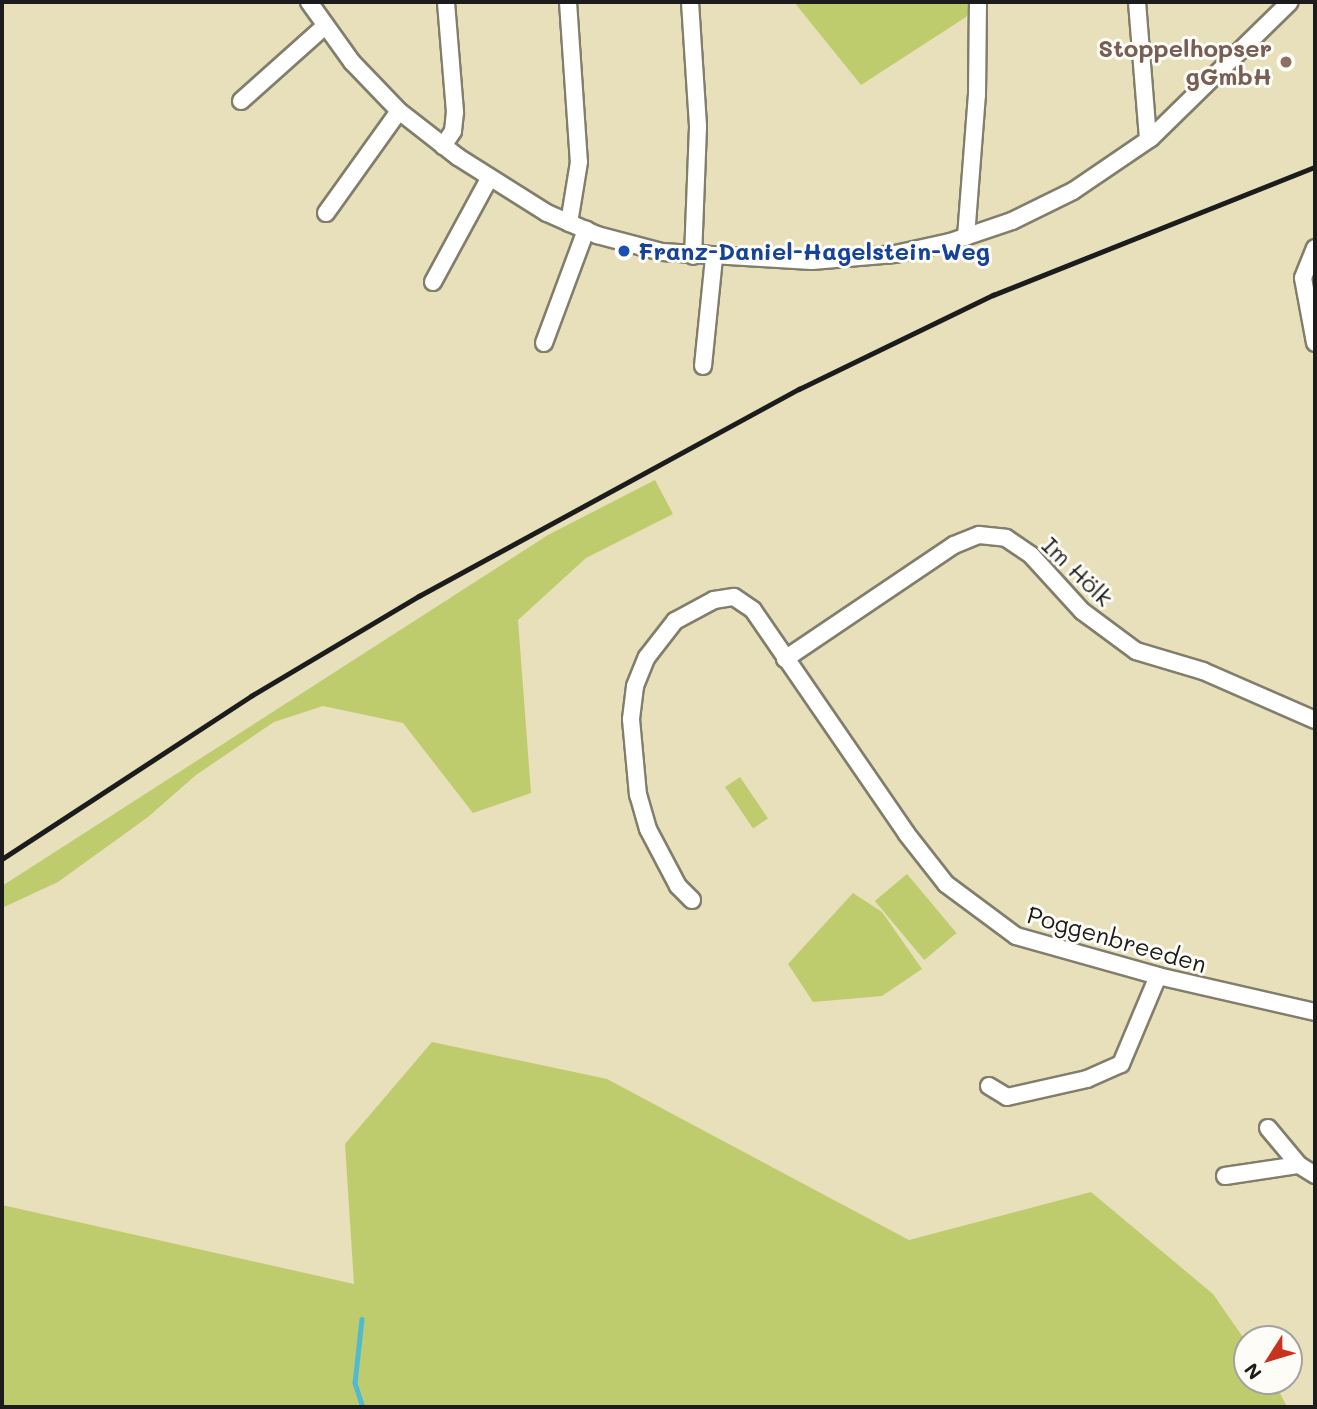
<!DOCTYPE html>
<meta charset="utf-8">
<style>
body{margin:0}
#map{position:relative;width:1317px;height:1409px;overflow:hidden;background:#e7e0bb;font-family:Mali,sans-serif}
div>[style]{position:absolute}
.green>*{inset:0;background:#becc6d;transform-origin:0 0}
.stream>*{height:4.5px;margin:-2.25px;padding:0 2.25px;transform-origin:2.25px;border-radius:2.25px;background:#52bacf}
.roads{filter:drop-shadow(2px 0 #827e6c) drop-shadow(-2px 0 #827e6c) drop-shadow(0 2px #827e6c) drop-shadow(0 -2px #827e6c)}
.minor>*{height:16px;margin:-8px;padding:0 8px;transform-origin:8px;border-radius:8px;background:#fff}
.rail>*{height:4.5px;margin:-2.25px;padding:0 2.25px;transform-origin:2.25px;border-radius:2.25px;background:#1c1c1c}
.dots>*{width:19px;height:19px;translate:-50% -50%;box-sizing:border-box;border:4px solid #fdfcf7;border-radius:50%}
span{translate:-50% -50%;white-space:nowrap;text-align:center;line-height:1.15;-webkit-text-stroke:6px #fdfcf7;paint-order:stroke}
.education-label{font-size:24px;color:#785e54;font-weight:700}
.right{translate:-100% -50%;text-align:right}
.transit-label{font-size:24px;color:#164399;font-weight:700}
.left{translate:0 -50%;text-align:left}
.street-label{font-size:24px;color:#1c1c1c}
.frame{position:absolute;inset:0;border:4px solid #1c1c1c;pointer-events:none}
.north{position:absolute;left:1233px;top:1325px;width:70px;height:70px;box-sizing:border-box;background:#fdfcf7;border:2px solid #a3a29f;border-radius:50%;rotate:233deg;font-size:19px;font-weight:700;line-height:28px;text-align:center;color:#1c1c1c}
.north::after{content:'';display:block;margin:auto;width:24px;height:32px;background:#c8321e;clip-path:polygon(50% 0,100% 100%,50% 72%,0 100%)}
</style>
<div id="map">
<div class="green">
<div style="clip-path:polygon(794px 2px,978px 2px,966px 17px,861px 85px)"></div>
<div style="clip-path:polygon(655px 480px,673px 514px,586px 558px,518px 620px,531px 793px,473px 813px,403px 723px,323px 706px,274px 722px,196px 775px,148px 817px,58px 882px,2px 908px,2px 886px,548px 535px)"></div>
<div style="left:740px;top:777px;width:50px;height:18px;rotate:56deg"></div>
<div style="left:907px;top:874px;width:77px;height:42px;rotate:50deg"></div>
<div style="clip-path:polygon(853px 893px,882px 912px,922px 969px,882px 996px,813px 1002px,788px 964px)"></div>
<div style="clip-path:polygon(432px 1042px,607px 1079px,909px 1240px,1091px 1192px,1213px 1294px,1247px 1343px,1247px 1381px,1274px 1381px,1287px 1407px,2px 1407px,2px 1205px,354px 1284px,345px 1144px)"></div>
</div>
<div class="stream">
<div style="left:362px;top:1319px;width:64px;rotate:96.2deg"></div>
<div style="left:355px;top:1383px;width:25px;rotate:72deg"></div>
</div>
<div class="roads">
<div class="minor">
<div style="left:309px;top:2px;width:74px;rotate:54.4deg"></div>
<div style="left:352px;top:62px;width:68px;rotate:46.2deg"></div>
<div style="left:399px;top:111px;width:75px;rotate:37.9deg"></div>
<div style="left:458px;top:157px;width:105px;rotate:32.2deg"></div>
<div style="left:547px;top:213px;width:55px;rotate:23.7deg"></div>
<div style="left:597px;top:235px;width:67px;rotate:14.7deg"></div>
<div style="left:662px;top:252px;width:150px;rotate:3.4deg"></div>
<div style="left:812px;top:261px;width:83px;rotate:-4.8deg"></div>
<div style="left:895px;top:254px;width:56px;rotate:-12.3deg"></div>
<div style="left:950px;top:242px;width:65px;rotate:-18.7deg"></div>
<div style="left:1012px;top:221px;width:68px;rotate:-26.2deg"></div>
<div style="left:1073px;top:191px;width:94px;rotate:-34.2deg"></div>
<div style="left:1151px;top:138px;width:194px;rotate:-44.4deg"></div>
<div style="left:568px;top:2px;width:160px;rotate:86.1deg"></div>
<div style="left:579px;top:162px;width:62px;rotate:99.3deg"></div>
<div style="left:690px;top:2px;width:125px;rotate:86.3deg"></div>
<div style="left:698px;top:127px;width:129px;rotate:92.2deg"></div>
<div style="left:1137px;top:2px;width:138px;rotate:85.4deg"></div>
<div style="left:241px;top:101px;width:113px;rotate:-41.8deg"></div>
<div style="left:443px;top:146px;width:18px;rotate:-56deg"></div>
<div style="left:453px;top:131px;width:19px;rotate:-84deg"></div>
<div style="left:455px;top:112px;width:110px;rotate:-94.7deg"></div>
<div style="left:326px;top:213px;width:125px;rotate:-54.4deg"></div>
<div style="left:966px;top:237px;width:142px;rotate:-85.6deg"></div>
<div style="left:977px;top:95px;width:93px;rotate:-89.4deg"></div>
<div style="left:1315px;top:248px;width:32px;rotate:112deg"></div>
<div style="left:1303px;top:278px;width:66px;rotate:79.5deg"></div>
<div style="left:433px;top:282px;width:117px;rotate:-61.5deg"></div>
<div style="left:544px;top:343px;width:121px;rotate:-69.6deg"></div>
<div style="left:703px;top:366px;width:109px;rotate:-84.2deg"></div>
<div style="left:785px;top:659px;width:204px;rotate:-34deg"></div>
<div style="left:954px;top:545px;width:27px;rotate:-22deg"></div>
<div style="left:979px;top:535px;width:27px;rotate:6deg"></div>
<div style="left:1006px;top:538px;width:30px;rotate:34deg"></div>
<div style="left:1031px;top:555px;width:76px;rotate:47.7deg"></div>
<div style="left:1082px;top:611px;width:67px;rotate:36.5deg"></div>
<div style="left:1136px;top:651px;width:70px;rotate:16.6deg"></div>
<div style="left:1203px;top:671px;width:122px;rotate:23.6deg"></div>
<div style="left:692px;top:900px;width:20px;rotate:-135deg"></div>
<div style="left:678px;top:886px;width:64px;rotate:-117.8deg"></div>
<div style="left:648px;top:829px;width:35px;rotate:-106deg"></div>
<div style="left:638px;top:795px;width:76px;rotate:-95.3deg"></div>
<div style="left:631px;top:719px;width:33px;rotate:-83deg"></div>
<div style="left:635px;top:686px;width:31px;rotate:-68deg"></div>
<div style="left:647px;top:657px;width:46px;rotate:-52.1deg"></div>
<div style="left:675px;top:621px;width:44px;rotate:-28.3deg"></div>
<div style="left:714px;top:600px;width:20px;rotate:-9deg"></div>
<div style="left:734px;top:597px;width:23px;rotate:34deg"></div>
<div style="left:753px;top:610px;width:270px;rotate:55.5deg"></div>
<div style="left:906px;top:833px;width:65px;rotate:51.9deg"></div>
<div style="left:946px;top:884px;width:87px;rotate:36.6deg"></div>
<div style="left:1016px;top:936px;width:148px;rotate:15.7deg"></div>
<div style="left:1158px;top:976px;width:161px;rotate:12.9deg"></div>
<div style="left:989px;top:1086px;width:21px;rotate:31deg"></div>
<div style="left:1007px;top:1097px;width:82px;rotate:-12.7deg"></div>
<div style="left:1087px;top:1079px;width:37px;rotate:-24deg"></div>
<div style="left:1121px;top:1064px;width:95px;rotate:-67.2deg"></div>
<div style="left:1268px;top:1128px;width:48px;rotate:50deg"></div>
<div style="left:1299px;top:1165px;width:19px;rotate:32deg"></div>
<div style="left:1225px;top:1176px;width:75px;rotate:-8.5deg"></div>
</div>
</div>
<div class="rail">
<div style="left:2px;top:859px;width:298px;rotate:-33.2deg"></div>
<div style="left:251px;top:696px;width:196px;rotate:-30.8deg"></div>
<div style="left:419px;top:596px;width:433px;rotate:-28.6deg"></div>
<div style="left:799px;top:389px;width:216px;rotate:-25.9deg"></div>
<div style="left:993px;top:295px;width:347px;rotate:-21.7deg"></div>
</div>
<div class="dots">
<div style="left:1286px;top:62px;background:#8d6e63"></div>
<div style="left:624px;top:251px;background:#1a4fb4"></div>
</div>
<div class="education-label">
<span class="right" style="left:1272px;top:62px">Stoppelhopser<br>gGmbH</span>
</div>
<div class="transit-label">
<span class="left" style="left:638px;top:251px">Franz-Daniel-Hagelstein-Weg</span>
</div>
<div class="street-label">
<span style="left:1078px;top:571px;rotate:44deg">Im Hölk</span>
<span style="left:1117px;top:939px;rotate:16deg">Poggenbreeden</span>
</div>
<div class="frame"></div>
<div class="north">N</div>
</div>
